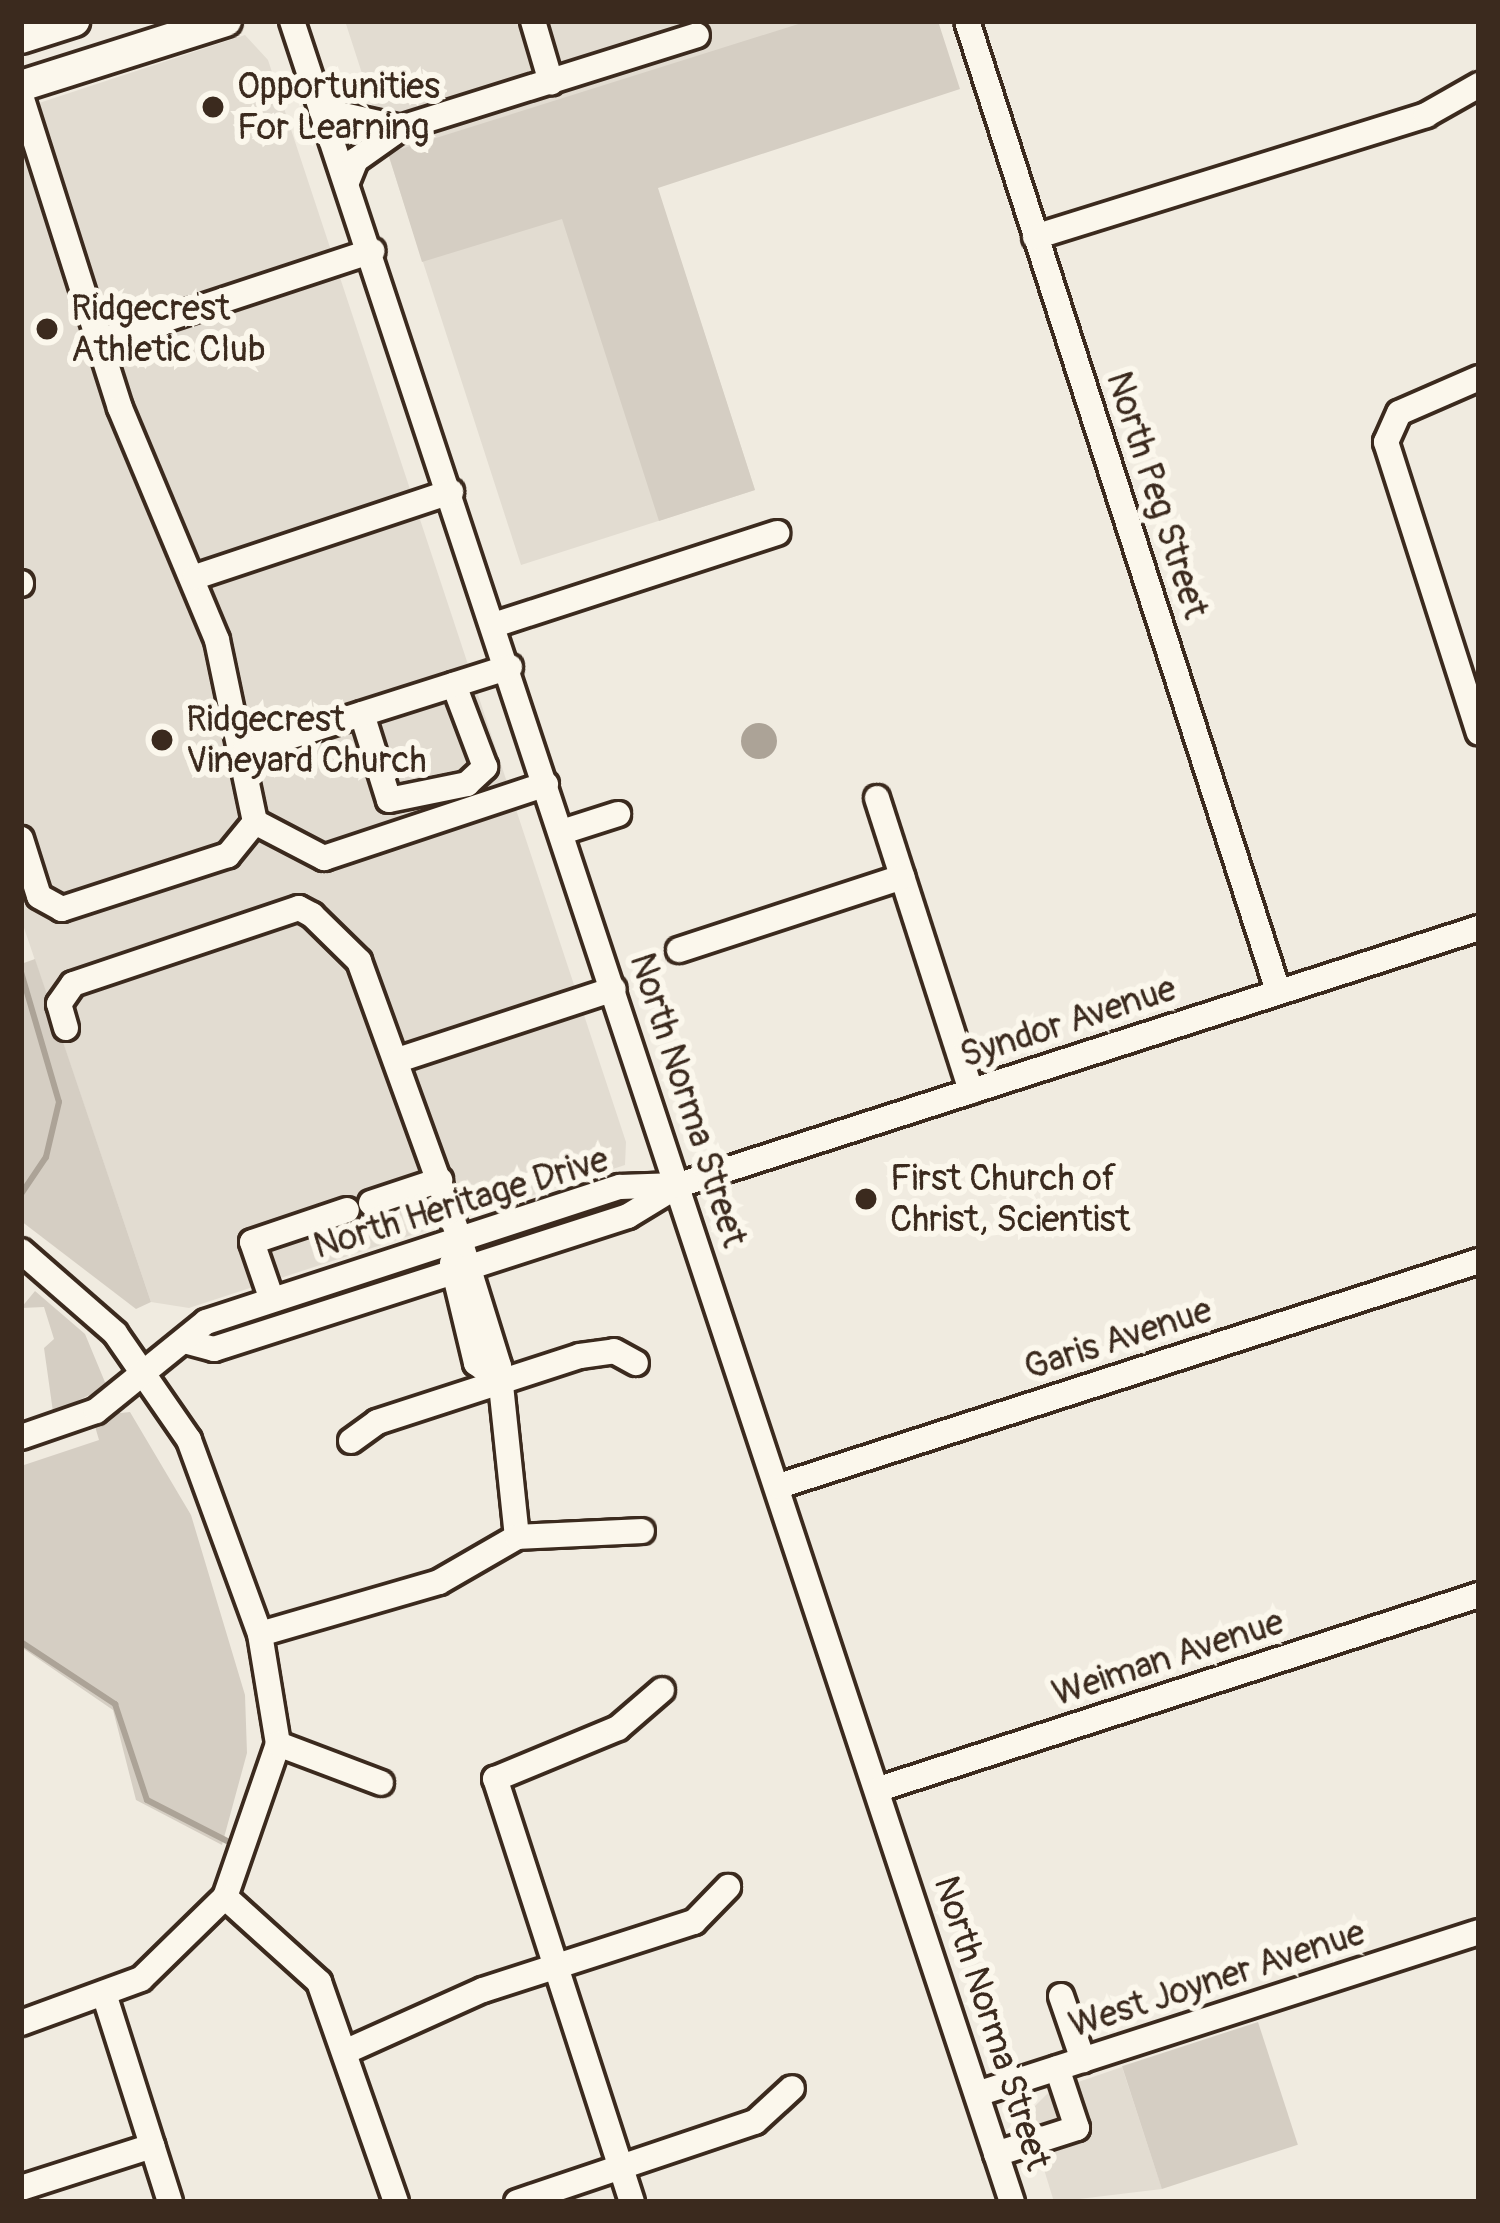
<!DOCTYPE html>
<style>
body{margin:0}
#map{position:relative;width:1500px;height:2223px;overflow:hidden;background:#f0ebe0;font-family:Pangolin,sans-serif}
div>[style]{position:absolute}
.built>*{inset:0;background:#e2dcd1}
.green>*{inset:0;background:#d5cec3;transform-origin:0 0}
.water>*{inset:0;background:#aca397}
.round{border-radius:50%}
.stream>*{height:6px;margin:-3px;padding:0 3px;transform-origin:3px;border-radius:3px;background:#aca397}
.roads{filter:drop-shadow(3px 0 #3b2a1e) drop-shadow(-3px 0 #3b2a1e) drop-shadow(0 3px #3b2a1e) drop-shadow(0 -3px #3b2a1e)}
.minor>*{height:24px;margin:-12px;padding:0 12px;transform-origin:12px;border-radius:12px;background:#fbf7ec}
.major>*{height:30px;margin:-15px;padding:0 15px;transform-origin:15px;border-radius:15px;background:#fbf7ec}
.dots>*{width:33px;height:33px;translate:-50% -50%;box-sizing:border-box;border:6px solid #fbf7ec;border-radius:50%}
span{translate:-50% -50%;white-space:nowrap;text-align:center;line-height:1.15;-webkit-text-stroke:12px #fbf7ec;paint-order:stroke}
.poi-label{font-size:36px;color:#3b2a1e}
.left{translate:0 -50%;text-align:left}
.street-label{font-size:36px;color:#3b2a1e}
.frame{position:absolute;inset:0;border:24px solid #3b2a1e;pointer-events:none}
</style>
<div id="map">
<div class="built">
<div style="clip-path:polygon(812px 21px,623px 82px,755px 490px,521px 565px,346px 24px)"></div>
<div style="clip-path:polygon(245px 35px,268px 60px,626px 1142px,625px 1165px,189px 1308px,151px 1302px,21px 919px,21px 109px)"></div>
<div style="clip-path:polygon(1122px 2067px,1162px 2189px,1054px 2202px,1027px 2114px,1049px 2092px)"></div>
</div>
<div class="green">
<div style="clip-path:polygon(808px 21px,938px 21px,960px 89px,658px 188px,755px 490px,659px 521px,562px 219px,422px 262px,388px 153px)"></div>
<div style="clip-path:polygon(35px 959px,151px 1302px,136px 1309px,21px 1221px,21px 964px)"></div>
<div style="clip-path:polygon(35px 1291px,85px 1334px,107px 1387px,53px 1412px,44px 1348px,54px 1339px,44px 1307px,21px 1308px)"></div>
<div style="clip-path:polygon(130px 1412px,191px 1515px,245px 1695px,247px 1753px,222px 1845px,136px 1800px,113px 1710px,21px 1647px,21px 1466px,99px 1440px,92px 1416px)"></div>
<div style="left:1258px;top:2022px;width:129px;height:143px;rotate:72deg"></div>
</div>
<div class="water">
<div class="round" style="left:741px;top:723px;width:36px;height:36px"></div>
</div>
<div class="stream">
<div style="left:21px;top:972px;width:135px;rotate:73.7deg"></div>
<div style="left:59px;top:1102px;width:57px;rotate:103.3deg"></div>
<div style="left:46px;top:1157px;width:45px;rotate:124deg"></div>
<div style="left:21px;top:1642px;width:113px;rotate:33.4deg"></div>
<div style="left:115px;top:1704px;width:101px;rotate:71.6deg"></div>
<div style="left:147px;top:1800px;width:90px;rotate:27.1deg"></div>
</div>
<div class="roads">
<div class="minor">
<div style="left:292px;top:21px;width:2297px;rotate:71.73deg"></div>
<div style="left:533px;top:21px;width:64px;rotate:73.6deg"></div>
<div style="left:967px;top:21px;width:1019px;rotate:72.22deg"></div>
<div style="left:21px;top:96px;width:327px;rotate:72.4deg"></div>
<div style="left:120px;top:408px;width:251px;rotate:67.3deg"></div>
<div style="left:217px;top:640px;width:186px;rotate:78.2deg"></div>
<div style="left:255px;top:822px;width:43px;rotate:129.3deg"></div>
<div style="left:228px;top:855px;width:175px;rotate:162deg"></div>
<div style="left:62px;top:909px;width:26px;rotate:-151deg"></div>
<div style="left:39px;top:896px;width:60px;rotate:-107.5deg"></div>
<div style="left:321px;top:110px;width:82px;rotate:12.7deg"></div>
<div style="left:347px;top:182px;width:24px;rotate:-68deg"></div>
<div style="left:356px;top:160px;width:55px;rotate:-35.4deg"></div>
<div style="left:401px;top:128px;width:310px;rotate:-17.4deg"></div>
<div style="left:1035px;top:237px;width:410px;rotate:-17.3deg"></div>
<div style="left:1426px;top:115px;width:61px;rotate:-29.5deg"></div>
<div style="left:100px;top:341px;width:287px;rotate:-18.3deg"></div>
<div style="left:1479px;top:378px;width:87px;rotate:156.4deg"></div>
<div style="left:1399px;top:413px;width:32px;rotate:114deg"></div>
<div style="left:1386px;top:442px;width:305px;rotate:72.3deg"></div>
<div style="left:195px;top:577px;width:270px;rotate:-18.4deg"></div>
<div style="left:21px;top:583px;width:1px;rotate:90deg"></div>
<div style="left:494px;top:625px;width:298px;rotate:-18deg"></div>
<div style="left:362px;top:714px;width:90px;rotate:72.6deg"></div>
<div style="left:389px;top:800px;width:80px;rotate:-11.6deg"></div>
<div style="left:467px;top:784px;width:25px;rotate:-43deg"></div>
<div style="left:485px;top:767px;width:88px;rotate:-110.7deg"></div>
<div style="left:245px;top:751px;width:278px;rotate:-17.6deg"></div>
<div style="left:877px;top:798px;width:308px;rotate:72.2deg"></div>
<div style="left:255px;top:822px;width:78px;rotate:27.6deg"></div>
<div style="left:324px;top:858px;width:234px;rotate:-18.4deg"></div>
<div style="left:562px;top:832px;width:59px;rotate:-17.8deg"></div>
<div style="left:679px;top:950px;width:235px;rotate:-18.1deg"></div>
<div style="left:66px;top:1028px;width:25px;rotate:-106deg"></div>
<div style="left:59px;top:1004px;width:24px;rotate:-55deg"></div>
<div style="left:73px;top:984px;width:238px;rotate:-18.6deg"></div>
<div style="left:299px;top:908px;width:15px;rotate:28deg"></div>
<div style="left:312px;top:915px;width:66px;rotate:44.4deg"></div>
<div style="left:359px;top:961px;width:297px;rotate:70.1deg"></div>
<div style="left:460px;top:1240px;width:132px;rotate:72.8deg"></div>
<div style="left:499px;top:1366px;width:172px;rotate:84deg"></div>
<div style="left:517px;top:1537px;width:90px;rotate:150deg"></div>
<div style="left:439px;top:1582px;width:186px;rotate:163.8deg"></div>
<div style="left:398px;top:1060px;width:227px;rotate:-18.2deg"></div>
<div style="left:371px;top:1203px;width:73px;rotate:-18.4deg"></div>
<div style="left:21px;top:1251px;width:125px;rotate:41.1deg"></div>
<div style="left:115px;top:1333px;width:130px;rotate:55.3deg"></div>
<div style="left:189px;top:1440px;width:207px;rotate:69.9deg"></div>
<div style="left:260px;top:1634px;width:111px;rotate:80.7deg"></div>
<div style="left:278px;top:1744px;width:162px;rotate:109.1deg"></div>
<div style="left:225px;top:1897px;width:117px;rotate:135.7deg"></div>
<div style="left:141px;top:1979px;width:128px;rotate:159.9deg"></div>
<div style="left:452px;top:1263px;width:103px;rotate:76.5deg"></div>
<div style="left:476px;top:1363px;width:31px;rotate:36deg"></div>
<div style="left:272px;top:1300px;width:61px;rotate:-109deg"></div>
<div style="left:252px;top:1242px;width:100px;rotate:-18.6deg"></div>
<div style="left:184px;top:1341px;width:31px;rotate:15deg"></div>
<div style="left:214px;top:1349px;width:266px;rotate:-17.8deg"></div>
<div style="left:467px;top:1268px;width:169px;rotate:-17.9deg"></div>
<div style="left:628px;top:1216px;width:60px;rotate:-31.3deg"></div>
<div style="left:679px;top:1185px;width:840px;rotate:-17.81deg"></div>
<div style="left:21px;top:1437px;width:79px;rotate:-19.1deg"></div>
<div style="left:96px;top:1411px;width:141px;rotate:-39deg"></div>
<div style="left:206px;top:1322px;width:435px;rotate:-18.1deg"></div>
<div style="left:620px;top:1187px;width:56px;rotate:-2deg"></div>
<div style="left:351px;top:1441px;width:32px;rotate:-36deg"></div>
<div style="left:377px;top:1422px;width:213px;rotate:-18deg"></div>
<div style="left:580px;top:1356px;width:34px;rotate:-8deg"></div>
<div style="left:614px;top:1351px;width:25px;rotate:29deg"></div>
<div style="left:779px;top:1486px;width:735px;rotate:-17.82deg"></div>
<div style="left:517px;top:1537px;width:125px;rotate:-2.7deg"></div>
<div style="left:278px;top:1744px;width:110px;rotate:20.7deg"></div>
<div style="left:879px;top:1789px;width:631px;rotate:-17.92deg"></div>
<div style="left:225px;top:1897px;width:127px;rotate:42.1deg"></div>
<div style="left:319px;top:1982px;width:233px;rotate:70.7deg"></div>
<div style="left:1061px;top:1996px;width:68px;rotate:71deg"></div>
<div style="left:106px;top:2000px;width:212px;rotate:72.4deg"></div>
<div style="left:347px;top:2051px;width:149px;rotate:-24.2deg"></div>
<div style="left:483px;top:1990px;width:222px;rotate:-17.9deg"></div>
<div style="left:694px;top:1922px;width:49px;rotate:-45.8deg"></div>
<div style="left:977px;top:2094px;width:527px;rotate:-17.89deg"></div>
<div style="left:996px;top:2154px;width:85px;rotate:-17.8deg"></div>
<div style="left:1077px;top:2128px;width:63px;rotate:-108.4deg"></div>
<div style="left:21px;top:2188px;width:138px;rotate:-17.8deg"></div>
<div style="left:517px;top:2202px;width:251px;rotate:-18.6deg"></div>
<div style="left:755px;top:2122px;width:50px;rotate:-42.6deg"></div>
<div style="left:632px;top:2202px;width:445px;rotate:-107.9deg"></div>
<div style="left:495px;top:1779px;width:133px;rotate:-22.5deg"></div>
<div style="left:618px;top:1728px;width:58px;rotate:-40.8deg"></div>
</div>
<div class="major">
<div style="left:21px;top:38px;width:56px;rotate:-17.8deg"></div>
<div style="left:21px;top:86px;width:215px;rotate:-17.6deg"></div>
</div>
</div>
<div class="dots">
<div style="left:213px;top:107px;background:#3b2a1e"></div>
<div style="left:47px;top:329px;background:#3b2a1e"></div>
<div style="left:162px;top:740px;background:#3b2a1e"></div>
<div style="left:866px;top:1199px;background:#3b2a1e"></div>
</div>
<div class="poi-label">
<span class="left" style="left:237px;top:107px">Opportunities<br>For Learning</span>
<span class="left" style="left:71px;top:329px">Ridgecrest<br>Athletic Club</span>
<span class="left" style="left:186px;top:740px">Ridgecrest<br>Vineyard Church</span>
<span class="left" style="left:890px;top:1199px">First Church of<br>Christ, Scientist</span>
</div>
<div class="street-label">
<span style="left:1157px;top:495px;rotate:72deg">North Peg Street</span>
<span style="left:1068px;top:1022px;rotate:-18deg">Syndor Avenue</span>
<span style="left:688px;top:1100px;rotate:72deg">North Norma Street</span>
<span style="left:461px;top:1203px;rotate:-17deg">North Heritage Drive</span>
<span style="left:1118px;top:1339px;rotate:-18deg">Garis Avenue</span>
<span style="left:1168px;top:1658px;rotate:-18deg">Weiman Avenue</span>
<span style="left:1217px;top:1979px;rotate:-18deg">West Joyner Avenue</span>
<span style="left:992px;top:2023px;rotate:72deg">North Norma Street</span>
</div>
<div class="frame"></div>
</div>
